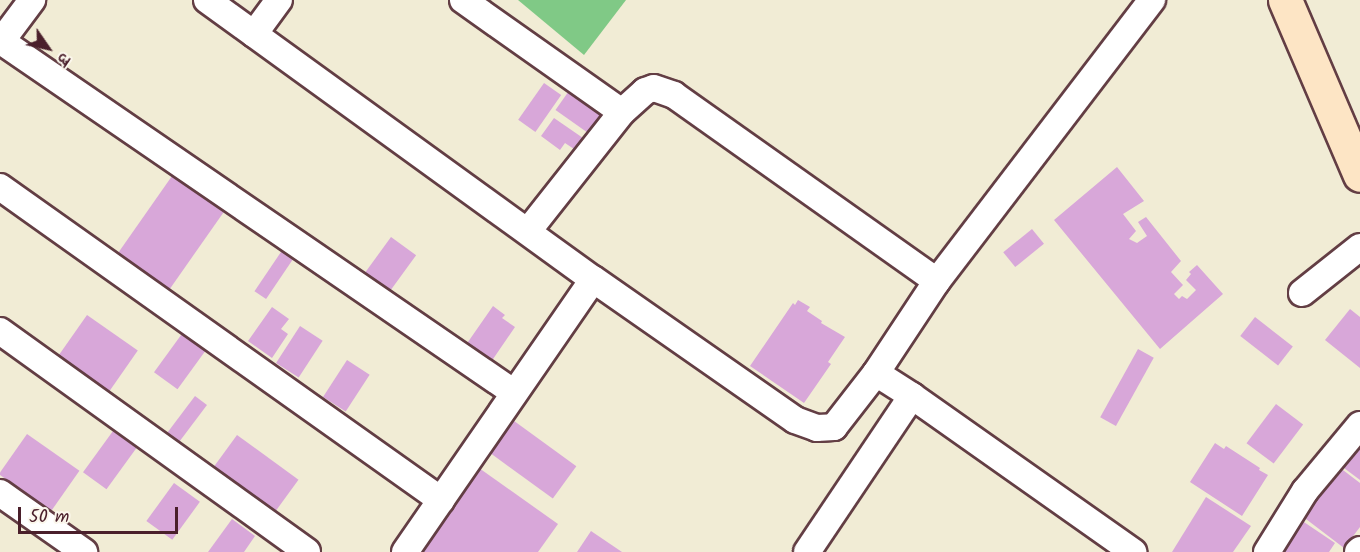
<!DOCTYPE html>
<meta charset="utf-8">
<style>
body{margin:0}
#map{position:relative;width:1360px;height:552px;overflow:hidden;background:#f1ecd5;font-family:Kalam,"Playpen Sans Deva",sans-serif}
div>[style]{position:absolute}
.green>*{inset:0;background:#80c986}
.building>*{inset:0;background:#d8a7d9;transform-origin:0 0}
.roads{filter:drop-shadow(2px 0 #633e44) drop-shadow(-2px 0 #633e44) drop-shadow(0 2px #633e44) drop-shadow(0 -2px #633e44)}
.street>*{height:26px;margin:-13px;padding:0 13px;transform-origin:13px;border-radius:13px;background:#fff}
.secondary>*{height:33px;margin:-16.5px;padding:0 16.5px;transform-origin:16.5px;border-radius:16.5px;background:#fde5c5}
span{translate:-50% -50%;white-space:nowrap;text-align:center;line-height:1.15;-webkit-text-stroke:4.5px #fbf7ec;paint-order:stroke}
.north{position:absolute;left:18px;top:18px;width:60px;height:60px;-webkit-text-stroke:4px #fbf7ec;paint-order:stroke;rotate:124deg;font-size:16px;font-weight:700;line-height:24px;text-align:center;color:#4a1f2b}
.north::after{content:'';display:block;margin:auto;width:21px;height:27px;background:#4a1f2b;clip-path:polygon(50% 0,100% 100%,50% 72%,0 100%)}
.scale{position:absolute;left:18px;top:507px;width:160px;height:27px;box-sizing:border-box;border:3px solid #4a1f2b;border-top:0;padding-left:8px;font-size:18px;line-height:21px;white-space:nowrap;color:#4a1f2b;-webkit-text-stroke:4px #fbf7ec;paint-order:stroke}
</style>
<div id="map">
<div class="green">
<div style="clip-path:polygon(518px 0,626px 0,584px 55px)"></div>
</div>
<div class="building">
<div style="left:544px;top:83px;width:21px;height:45px;rotate:35deg"></div>
<div style="left:571px;top:88px;width:45px;height:27px;rotate:35deg"></div>
<div style="clip-path:polygon(554px 118px,583px 138px,574px 149px,565px 143px,560px 150px,541px 136px)"></div>
<div style="clip-path:polygon(1117px 167px,1144px 201px,1123px 214px,1136px 231px,1129px 239px,1137px 243px,1147px 236px,1138px 222px,1146px 217px,1181px 261px,1171px 272px,1183px 285px,1174px 294px,1179px 299px,1182px 296px,1187px 299px,1196px 290px,1186px 280px,1191px 274px,1189px 272px,1197px 265px,1223px 294px,1160px 349px,1054px 220px)"></div>
<div style="left:172px;top:176px;width:63px;height:103px;rotate:35deg"></div>
<div style="left:1032px;top:229px;width:19px;height:37px;rotate:51deg"></div>
<div style="left:391px;top:237px;width:31px;height:52px;rotate:36deg"></div>
<div style="left:283px;top:249px;width:14px;height:51px;rotate:34deg"></div>
<div style="clip-path:polygon(798px 300px,810px 307px,807px 311px,822px 321px,821px 323px,845px 337px,828px 362px,831px 364px,804px 403px,750px 366px,793px 303px,795px 305px)"></div>
<div style="clip-path:polygon(493px 306px,505px 315px,502px 318px,515px 327px,491px 362px,461px 352px)"></div>
<div style="clip-path:polygon(272px 307px,289px 319px,281px 329px,288px 334px,272px 358px,248px 341px)"></div>
<div style="clip-path:polygon(1350px 309px,1360px 317px,1360px 368px,1325px 340px)"></div>
<div style="left:87px;top:315px;width:62px;height:52px;rotate:35deg"></div>
<div style="left:1255px;top:317px;width:48px;height:24px;rotate:38deg"></div>
<div style="left:300px;top:326px;width:27px;height:44px;rotate:33deg"></div>
<div style="left:184px;top:331px;width:29px;height:51px;rotate:36deg"></div>
<div style="left:1138px;top:349px;width:18px;height:78px;rotate:29deg"></div>
<div style="left:347px;top:360px;width:27px;height:44px;rotate:33deg"></div>
<div style="left:195px;top:396px;width:15px;height:52px;rotate:37deg"></div>
<div style="left:1276px;top:404px;width:34px;height:49px;rotate:37deg"></div>
<div style="left:510px;top:418px;width:82px;height:40px;rotate:36deg"></div>
<div style="left:113px;top:431px;width:29px;height:51px;rotate:36deg"></div>
<div style="left:27px;top:434px;width:64px;height:49px;rotate:35deg"></div>
<div style="left:237px;top:435px;width:76px;height:44px;rotate:36deg"></div>
<div style="clip-path:polygon(1215px 443px,1224px 449px,1226px 446px,1260px 468px,1259px 470px,1268px 475px,1242px 516px,1190px 482px)"></div>
<div style="clip-path:polygon(1360px 447px,1360px 480px,1344px 468px)"></div>
<div style="clip-path:polygon(1339px 467px,1360px 483px,1360px 527px,1344px 548px,1302px 516px)"></div>
<div style="clip-path:polygon(479px 468px,558px 524px,538px 552px,420px 552px)"></div>
<div style="left:174px;top:483px;width:32px;height:47px;rotate:36deg"></div>
<div style="clip-path:polygon(1206px 497px,1251px 526px,1233px 552px,1172px 552px)"></div>
<div style="clip-path:polygon(1295px 516px,1335px 543px,1329px 552px,1274px 552px)"></div>
<div style="clip-path:polygon(232px 519px,255px 536px,244px 552px,208px 552px)"></div>
<div style="clip-path:polygon(591px 531px,622px 552px,577px 552px)"></div>
</div>
<div class="roads">
<div class="street">
<div style="left:207px;top:0;width:476px;rotate:35.9deg"></div>
<div style="left:463px;top:0;width:194px;rotate:35.2deg"></div>
<div style="left:254px;top:34px;width:42px;rotate:-53.7deg"></div>
<div style="left:1px;top:41px;width:621px;rotate:34.43deg"></div>
<div style="left:0;top:43px;width:54px;rotate:-53.3deg"></div>
<div style="left:0;top:187px;width:541px;rotate:35.37deg"></div>
<div style="left:528px;top:231px;width:152px;rotate:-51.7deg"></div>
<div style="left:622px;top:112px;width:31px;rotate:-42deg"></div>
<div style="left:645px;top:91px;width:9px;rotate:-18deg"></div>
<div style="left:654px;top:88px;width:21px;rotate:19deg"></div>
<div style="left:674px;top:95px;width:322px;rotate:35.3deg"></div>
<div style="left:1302px;top:293px;width:74px;rotate:-38.4deg"></div>
<div style="left:0;top:331px;width:378px;rotate:35.7deg"></div>
<div style="left:876px;top:373px;width:43px;rotate:32.6deg"></div>
<div style="left:912px;top:396px;width:271px;rotate:35.2deg"></div>
<div style="left:0;top:493px;width:103px;rotate:35.1deg"></div>
<div style="left:405px;top:552px;width:331px;rotate:-55.4deg"></div>
<div style="left:593px;top:279px;width:246px;rotate:34.9deg"></div>
<div style="left:795px;top:420px;width:23px;rotate:20deg"></div>
<div style="left:817px;top:428px;width:17px;rotate:-3deg"></div>
<div style="left:834px;top:427px;width:68px;rotate:-52.1deg"></div>
<div style="left:876px;top:373px;width:110px;rotate:-56.5deg"></div>
<div style="left:937px;top:281px;width:354px;rotate:-52.6deg"></div>
<div style="left:807px;top:552px;width:188px;rotate:-56.1deg"></div>
<div style="left:1267px;top:552px;width:72px;rotate:-58.1deg"></div>
<div style="left:1305px;top:491px;width:86px;rotate:-50.2deg"></div>
<div style="left:1358px;top:552px;width:3px;rotate:-45deg"></div>
</div>
<div class="secondary">
<div style="left:1285px;top:0;width:190px;rotate:66.8deg"></div>
</div>
</div>
<div class="north">उ</div>
<div class="scale">50 m</div>
</div>
